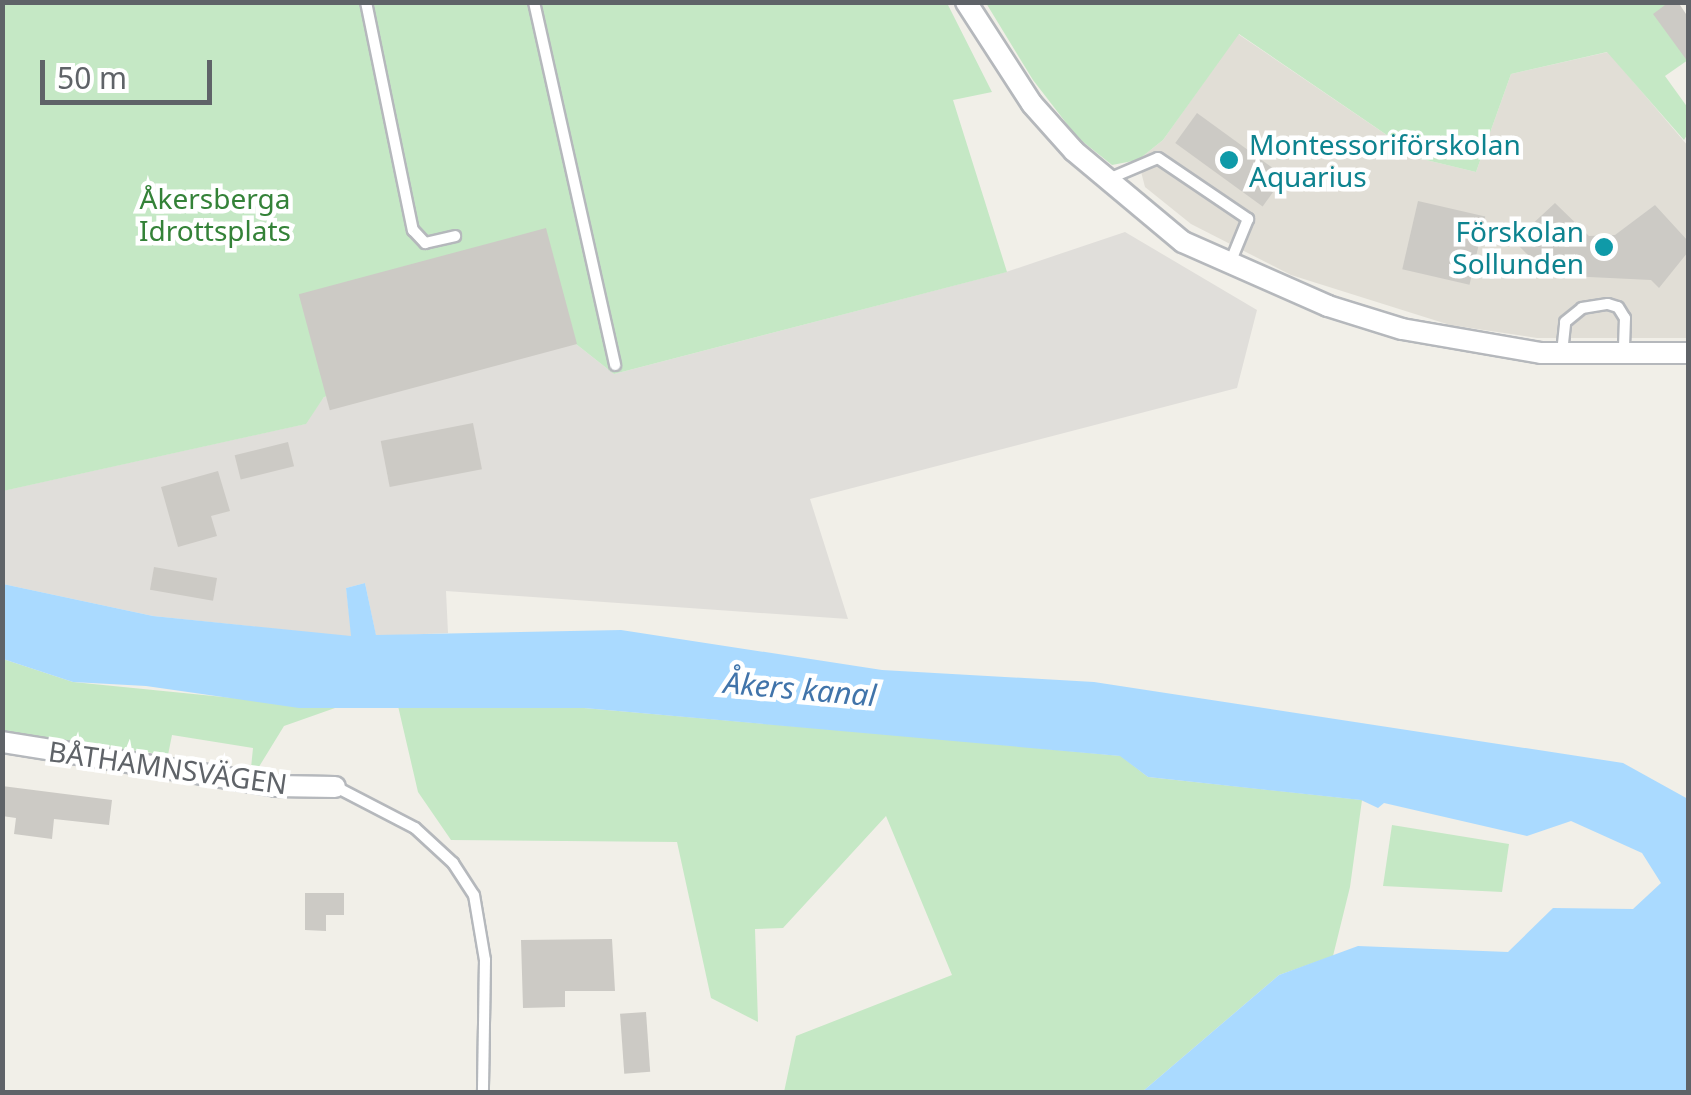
<!DOCTYPE html>
<meta charset="utf-8">
<style>
body{margin:0}
#map{position:relative;width:1691px;height:1095px;overflow:hidden;background:#f1efe8;font-family:"Noto Sans",sans-serif}
div>[style]{position:absolute}
.industrial>*{inset:0;background:#e0deda}
.education>*{inset:0;background:#e1ded6}
.green>*{inset:0;background:#c5e8c5}
.water>*{inset:0;background:#aadaff}
.building>*{inset:0;background:#cccac5;transform-origin:0 0}
.roads{filter:drop-shadow(2px 0 #b5b8bc) drop-shadow(-2px 0 #b5b8bc) drop-shadow(0 2px #b5b8bc) drop-shadow(0 -2px #b5b8bc)}
.lane>*{height:10px;margin:-5px;padding:0 5px;transform-origin:5px;border-radius:5px;background:#fff}
.street>*{height:20px;margin:-10px;padding:0 10px;transform-origin:10px;border-radius:10px;background:#fff}
.dots>*{width:28px;height:28px;translate:-50% -50%;box-sizing:border-box;border:5px solid #fff;border-radius:50%}
span{translate:-50% -50%;white-space:nowrap;text-align:center;line-height:1.15;-webkit-text-stroke:9px #fff;paint-order:stroke}
.culture-label{font-size:28px;color:#0d838f}
.left{translate:0 -50%;text-align:left}
.right{translate:-100% -50%;text-align:right}
.park-label{font-size:28px;color:#348238}
.street-label{font-size:28px;color:#5f6368}
.water-label{font-size:30px;color:#4174aa;font-style:italic}
.frame{position:absolute;inset:0;border:5px solid #5f6368;pointer-events:none}
.scale{position:absolute;left:40px;top:60px;width:172px;height:45px;box-sizing:border-box;border:5px solid #5f6368;border-top:0;padding-left:12px;font-size:30px;line-height:35px;white-space:nowrap;color:#5f6368;-webkit-text-stroke:8px #fff;paint-order:stroke}
</style>
<div id="map">
<div class="industrial">
<div style="clip-path:polygon(1125px 232px,1257px 310px,1237px 388px,810px 499px,848px 619px,446px 591px,448px 633px,376px 636px,365px 583px,346px 588px,352px 637px,153px 616px,3px 584px,2px 491px,305px 424px,324px 397px,576px 344px,614px 374px,1006px 272px)"></div>
</div>
<div class="education">
<div style="clip-path:polygon(1238px 34px,1422px 159px,1476px 172px,1511px 74px,1608px 52px,1688px 146px,1688px 338px,1537px 338px,1450px 325px,1291px 275px,1191px 224px,1145px 187px,1138px 160px,1163px 140px)"></div>
</div>
<div class="green">
<div style="clip-path:polygon(2px 3px,947px 3px,992px 92px,953px 100px,1007px 272px,614px 374px,576px 344px,324px 397px,306px 424px,3px 491px)"></div>
<div style="clip-path:polygon(986px 3px,1669px 3px,1680px 49px,1688px 44px,1688px 60px,1665px 76px,1688px 108px,1688px 133px,1684px 140px,1607px 52px,1511px 74px,1476px 172px,1422px 159px,1239px 34px,1163px 140px,1138px 160px,1112px 165px,1077px 137px,1033px 80px)"></div>
<div style="clip-path:polygon(3px 659px,73px 682px,335px 708px,284px 726px,257px 770px,251px 768px,253px 748px,172px 735px,168px 755px,3px 733px)"></div>
<div style="clip-path:polygon(398px 706px,584px 708px,941px 739px,1121px 756px,1148px 777px,1362px 800px,1350px 887px,1333px 956px,1279px 975px,1142px 1092px,784px 1092px,796px 1036px,952px 975px,886px 816px,783px 928px,755px 929px,758px 1022px,711px 998px,677px 842px,451px 840px,418px 792px)"></div>
<div style="clip-path:polygon(1392px 825px,1509px 844px,1502px 892px,1383px 886px)"></div>
</div>
<div class="water">
<div style="clip-path:polygon(365px 583px,376px 635px,621px 630px,882px 670px,1094px 682px,1623px 763px,1688px 799px,1688px 1092px,1142px 1092px,1279px 975px,1358px 946px,1508px 952px,1553px 908px,1633px 909px,1661px 883px,1642px 853px,1571px 821px,1527px 836px,1384px 803px,1378px 808px,1361px 800px,1148px 777px,1120px 756px,584px 708px,299px 708px,146px 686px,73px 682px,3px 659px,3px 584px,153px 616px,351px 636px,346px 588px)"></div>
</div>
<div class="building">
<div style="clip-path:polygon(1669px 2px,1678px 2px,1688px 17px,1688px 62px,1653px 14px)"></div>
<div style="left:1197px;top:113px;width:108px;height:37px;rotate:36deg"></div>
<div style="left:1418px;top:201px;width:69px;height:70px;rotate:13deg"></div>
<div style="clip-path:polygon(1555px 203px,1589px 236px,1615px 235px,1655px 205px,1688px 241px,1688px 252px,1659px 288px,1651px 280px,1548px 275px,1514px 241px)"></div>
<div style="left:546px;top:228px;width:120px;height:256px;rotate:75deg"></div>
<div style="left:473px;top:423px;width:47px;height:94px;rotate:79deg"></div>
<div style="left:288px;top:442px;width:25px;height:55px;rotate:76deg"></div>
<div style="clip-path:polygon(218px 471px,230px 511px,211px 516px,217px 536px,178px 547px,161px 487px)"></div>
<div style="left:154px;top:567px;width:64px;height:23px;rotate:10deg"></div>
<div style="clip-path:polygon(2px 786px,112px 800px,109px 825px,54px 819px,52px 839px,14px 834px,16px 818px,2px 816px)"></div>
<div style="clip-path:polygon(305px 893px,344px 893px,344px 915px,326px 915px,326px 931px,305px 930px)"></div>
<div style="clip-path:polygon(612px 939px,615px 991px,565px 991px,565px 1007px,523px 1008px,521px 940px)"></div>
<div style="left:646px;top:1012px;width:60px;height:26px;rotate:86deg"></div>
</div>
<div class="roads">
<div class="lane">
<div style="left:366px;top:2px;width:233px;rotate:78.4deg"></div>
<div style="left:413px;top:230px;width:18px;rotate:47deg"></div>
<div style="left:425px;top:243px;width:31px;rotate:-13deg"></div>
<div style="left:534px;top:2px;width:372px;rotate:77.4deg"></div>
<div style="left:1106px;top:180px;width:56px;rotate:-22.9deg"></div>
<div style="left:1158px;top:158px;width:109px;rotate:34.1deg"></div>
<div style="left:1248px;top:219px;width:48px;rotate:112.2deg"></div>
<div style="left:1562px;top:353px;width:31px;rotate:-84deg"></div>
<div style="left:1565px;top:322px;width:22px;rotate:-39deg"></div>
<div style="left:1582px;top:308px;width:26px;rotate:-9deg"></div>
<div style="left:1608px;top:304px;width:10px;rotate:17deg"></div>
<div style="left:1618px;top:307px;width:13px;rotate:58deg"></div>
<div style="left:1625px;top:318px;width:35px;rotate:92deg"></div>
<div style="left:336px;top:787px;width:89px;rotate:27.4deg"></div>
<div style="left:415px;top:828px;width:52px;rotate:42.6deg"></div>
<div style="left:453px;top:863px;width:38px;rotate:57deg"></div>
<div style="left:474px;top:895px;width:66px;rotate:80.4deg"></div>
<div style="left:485px;top:960px;width:132px;rotate:90.9deg"></div>
</div>
<div class="street">
<div style="left:966px;top:2px;width:121px;rotate:57.1deg"></div>
<div style="left:1032px;top:104px;width:63px;rotate:48.2deg"></div>
<div style="left:1074px;top:151px;width:142px;rotate:39.9deg"></div>
<div style="left:1183px;top:242px;width:158px;rotate:23.8deg"></div>
<div style="left:1328px;top:306px;width:77px;rotate:17.3deg"></div>
<div style="left:1402px;top:329px;width:141px;rotate:9.8deg"></div>
<div style="left:1541px;top:353px;width:147px"></div>
<div style="left:2px;top:742px;width:278px;rotate:9.1deg"></div>
<div style="left:276px;top:786px;width:59px;rotate:1deg"></div>
</div>
</div>
<div class="dots">
<div style="left:1229px;top:160px;background:#0f9aa8"></div>
<div style="left:1604px;top:247px;background:#0f9aa8"></div>
</div>
<div class="culture-label">
<span class="left" style="left:1249px;top:160px">Montessoriförskolan<br>Aquarius</span>
<span class="right" style="left:1584px;top:247px">Förskolan<br>Sollunden</span>
</div>
<div class="park-label">
<span style="left:215px;top:214px">Åkersberga<br>Idrottsplats</span>
</div>
<div class="street-label">
<span style="left:168px;top:767px;rotate:8deg">BÅTHAMNSVÄGEN</span>
</div>
<div class="water-label">
<span style="left:800px;top:689px;rotate:5deg">Åkers kanal</span>
</div>
<div class="frame"></div>
<div class="scale">50 m</div>
</div>
